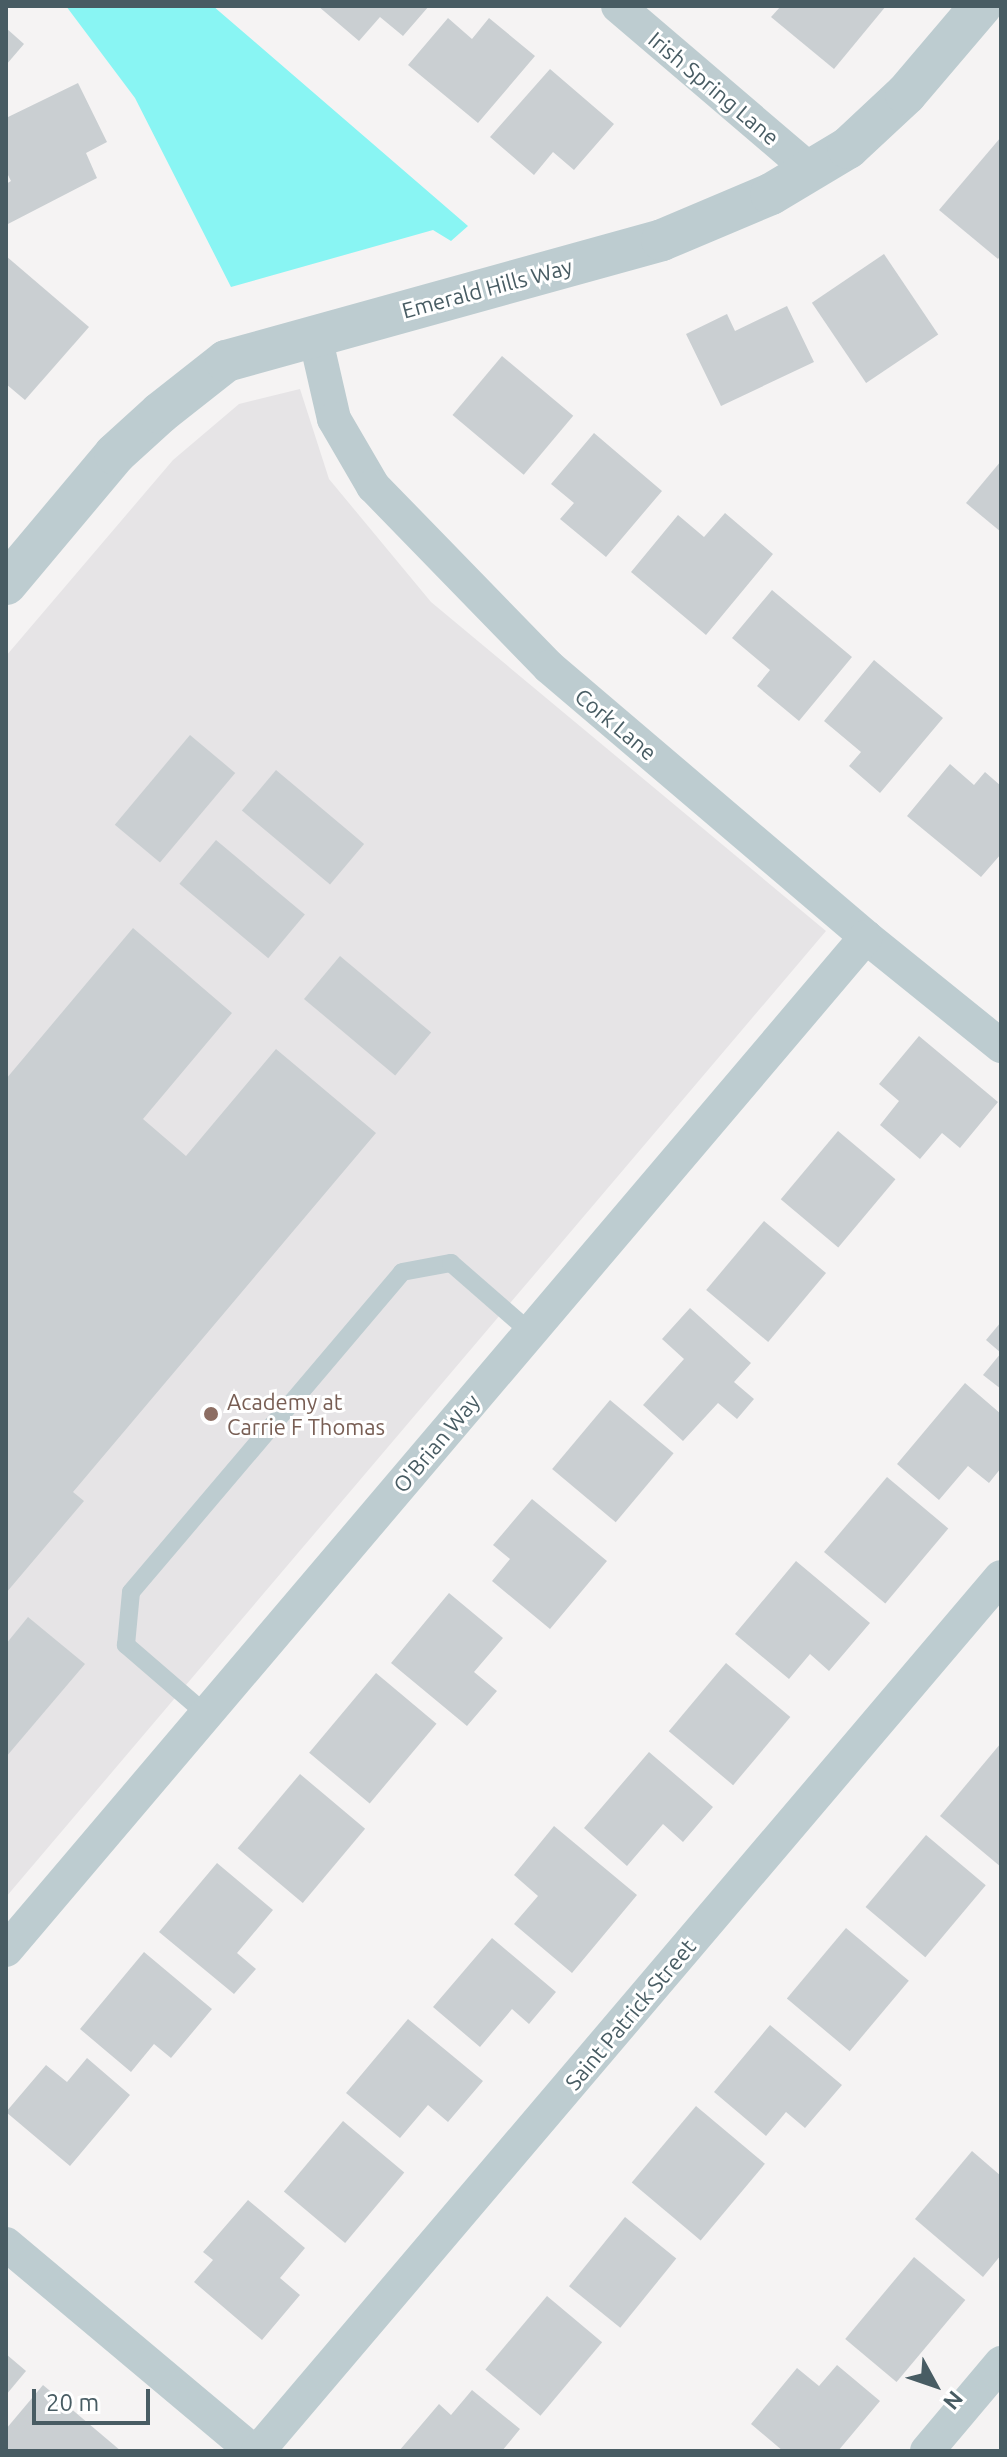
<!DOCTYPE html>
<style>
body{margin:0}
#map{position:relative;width:1007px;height:2457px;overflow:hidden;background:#f5f3f3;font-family:Ubuntu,sans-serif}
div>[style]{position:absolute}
.education>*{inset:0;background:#e6e4e6}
.water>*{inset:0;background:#89f5f3}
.building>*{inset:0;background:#cacfd2;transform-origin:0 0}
.service>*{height:18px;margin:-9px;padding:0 9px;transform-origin:9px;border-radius:9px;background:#bdccd0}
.minor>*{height:34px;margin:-17px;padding:0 17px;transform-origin:17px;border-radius:17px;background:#bdccd0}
.tertiary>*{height:42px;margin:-21px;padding:0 21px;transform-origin:21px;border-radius:21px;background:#bdccd0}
.dots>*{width:22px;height:22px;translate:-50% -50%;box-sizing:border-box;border:4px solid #fff;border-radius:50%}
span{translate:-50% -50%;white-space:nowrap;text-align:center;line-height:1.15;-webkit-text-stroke:6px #fff;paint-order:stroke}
.street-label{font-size:22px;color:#485c63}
.education-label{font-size:22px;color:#785e54}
.left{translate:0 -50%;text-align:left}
.frame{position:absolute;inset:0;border:8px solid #485c63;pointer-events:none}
.north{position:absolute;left:895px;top:2345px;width:80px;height:80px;-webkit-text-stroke:6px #fff;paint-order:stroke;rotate:130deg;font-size:22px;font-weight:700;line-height:32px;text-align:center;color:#485c63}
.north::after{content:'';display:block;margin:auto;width:28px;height:36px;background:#485c63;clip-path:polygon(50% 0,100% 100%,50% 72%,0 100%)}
.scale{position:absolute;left:32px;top:2389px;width:118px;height:36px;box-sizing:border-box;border:4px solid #485c63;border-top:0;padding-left:10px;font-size:24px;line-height:28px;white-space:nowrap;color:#485c63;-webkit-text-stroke:6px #fff;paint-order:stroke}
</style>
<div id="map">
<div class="education">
<div style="clip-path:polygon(300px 389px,329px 479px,431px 602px,826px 931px,6px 1897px,6px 656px,173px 460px,239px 404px)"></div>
</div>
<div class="water">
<div style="clip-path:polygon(66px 6px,213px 6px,468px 226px,451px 241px,433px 230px,231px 287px,135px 98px)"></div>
</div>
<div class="building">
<div style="clip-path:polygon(318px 6px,429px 6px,403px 36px,380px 17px,359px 41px)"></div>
<div style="clip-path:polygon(781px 6px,886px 6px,834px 69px,771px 17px)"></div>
<div style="clip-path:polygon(448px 18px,472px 39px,489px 18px,535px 56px,478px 123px,408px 65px)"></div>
<div style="clip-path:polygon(6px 28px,24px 44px,6px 65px)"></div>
<div style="clip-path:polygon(550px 69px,614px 124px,574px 170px,553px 152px,534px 175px,490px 137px)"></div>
<div style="clip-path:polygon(78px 83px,107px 142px,86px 153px,97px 178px,6px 225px,6px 184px,11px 181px,6px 171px,6px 118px)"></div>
<div style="clip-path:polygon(1001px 137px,1001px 255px,998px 259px,939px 210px)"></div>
<div style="left:884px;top:254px;width:97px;height:87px;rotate:56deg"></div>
<div style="clip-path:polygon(6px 256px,89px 327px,25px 400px,6px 384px)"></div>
<div style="clip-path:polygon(787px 306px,814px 362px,721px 406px,686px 334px,727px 314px,735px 331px)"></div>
<div style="left:502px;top:356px;width:93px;height:77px;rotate:40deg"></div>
<div style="clip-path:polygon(594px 433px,662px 491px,606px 557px,560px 519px,574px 503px,551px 484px)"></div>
<div style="clip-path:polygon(1001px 461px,1001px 532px,966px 503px)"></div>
<div style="clip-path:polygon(725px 513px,773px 554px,706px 635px,631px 572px,678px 515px,704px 537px)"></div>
<div style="clip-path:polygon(772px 590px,852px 657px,799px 721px,757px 686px,770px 670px,732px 638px)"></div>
<div style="clip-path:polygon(874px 660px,943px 718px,880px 793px,849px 766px,861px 752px,824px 721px)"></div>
<div style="left:190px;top:735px;width:59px;height:117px;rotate:40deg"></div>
<div style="clip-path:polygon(950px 764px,974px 785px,985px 772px,1001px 786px,1001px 854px,981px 877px,907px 816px)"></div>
<div style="left:276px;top:770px;width:115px;height:53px;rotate:40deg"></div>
<div style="left:216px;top:840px;width:116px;height:57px;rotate:40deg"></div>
<div style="clip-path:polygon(133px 928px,232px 1013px,143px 1119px,186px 1156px,276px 1049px,376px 1133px,73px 1492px,84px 1501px,6px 1593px,6px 1079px)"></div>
<div style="left:340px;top:956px;width:119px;height:56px;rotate:40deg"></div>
<div style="clip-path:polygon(919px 1036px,998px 1102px,960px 1148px,942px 1133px,920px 1159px,880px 1125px,899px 1101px,879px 1084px)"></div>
<div style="left:838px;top:1131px;width:75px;height:89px;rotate:40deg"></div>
<div style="left:764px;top:1221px;width:81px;height:90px;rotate:40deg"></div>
<div style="clip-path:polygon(690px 1308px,751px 1363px,734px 1382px,754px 1399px,737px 1419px,718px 1403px,683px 1441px,643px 1405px,684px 1359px,662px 1339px)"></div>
<div style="clip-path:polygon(1001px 1322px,1001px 1353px,986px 1340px)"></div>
<div style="clip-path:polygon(1001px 1353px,1001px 1389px,983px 1375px)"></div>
<div style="clip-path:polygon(965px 1383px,1001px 1414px,1001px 1468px,989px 1483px,968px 1466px,939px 1500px,897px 1464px)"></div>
<div style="left:610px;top:1400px;width:83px;height:90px;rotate:40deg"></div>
<div style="left:887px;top:1477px;width:80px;height:98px;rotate:40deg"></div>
<div style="clip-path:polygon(532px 1499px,607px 1561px,550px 1629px,492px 1581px,510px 1559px,493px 1545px)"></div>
<div style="clip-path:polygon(796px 1561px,870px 1623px,829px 1671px,810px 1654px,789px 1679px,735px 1634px)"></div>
<div style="clip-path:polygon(449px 1593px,503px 1638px,474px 1672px,497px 1691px,467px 1726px,391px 1663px)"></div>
<div style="clip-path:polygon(28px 1617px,85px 1664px,6px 1757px,6px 1644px)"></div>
<div style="left:726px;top:1663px;width:84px;height:89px;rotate:40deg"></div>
<div style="left:376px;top:1673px;width:79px;height:104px;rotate:40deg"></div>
<div style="clip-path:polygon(1001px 1743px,1001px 1867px,940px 1816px)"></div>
<div style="clip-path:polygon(649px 1752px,713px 1807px,683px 1842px,663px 1824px,627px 1866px,584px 1828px)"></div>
<div style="left:300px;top:1774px;width:85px;height:97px;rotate:40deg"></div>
<div style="clip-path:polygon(554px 1826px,637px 1895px,572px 1973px,514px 1924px,538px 1896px,514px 1875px)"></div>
<div style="left:926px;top:1835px;width:78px;height:94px;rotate:40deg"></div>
<div style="clip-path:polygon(217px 1863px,273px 1910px,237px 1953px,256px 1969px,234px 1994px,159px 1932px)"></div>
<div style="left:846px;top:1928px;width:82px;height:92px;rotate:40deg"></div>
<div style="clip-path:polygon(492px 1938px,556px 1992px,529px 2024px,512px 2009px,480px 2047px,433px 2007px)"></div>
<div style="clip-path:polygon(144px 1952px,212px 2009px,171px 2058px,154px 2044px,131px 2072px,80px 2029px)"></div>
<div style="clip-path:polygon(408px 2019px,483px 2081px,448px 2122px,428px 2105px,400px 2138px,346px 2093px)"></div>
<div style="clip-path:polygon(770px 2025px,842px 2085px,805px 2128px,786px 2112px,766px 2136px,714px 2092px)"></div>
<div style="clip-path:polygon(87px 2058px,130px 2095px,70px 2166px,6px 2112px,46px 2065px,67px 2082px)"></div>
<div style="left:696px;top:2106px;width:90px;height:100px;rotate:40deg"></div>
<div style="left:343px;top:2121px;width:80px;height:92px;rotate:40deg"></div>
<div style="clip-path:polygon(972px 2151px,1001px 2176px,1001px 2255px,983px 2277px,915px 2219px)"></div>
<div style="clip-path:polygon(248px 2200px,305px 2248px,280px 2278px,300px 2295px,262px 2340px,194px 2282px,213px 2260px,203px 2252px)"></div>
<div style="left:625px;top:2217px;width:66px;height:89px;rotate:39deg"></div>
<div style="left:914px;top:2257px;width:67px;height:107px;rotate:40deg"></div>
<div style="left:547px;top:2296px;width:72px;height:96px;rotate:40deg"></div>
<div style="clip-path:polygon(6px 2354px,26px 2371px,6px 2395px)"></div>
<div style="clip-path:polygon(837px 2365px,880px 2401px,838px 2451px,783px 2451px,751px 2424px,797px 2368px,819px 2386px)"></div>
<div style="clip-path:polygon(43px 2385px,121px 2451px,6px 2451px,6px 2429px)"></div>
<div style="clip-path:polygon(472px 2390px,520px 2429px,502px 2451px,399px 2451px,439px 2404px,451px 2415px)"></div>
</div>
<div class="service">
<div style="left:206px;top:1714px;width:106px;rotate:-139.2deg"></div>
<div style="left:126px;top:1645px;width:53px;rotate:-84.6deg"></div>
<div style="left:131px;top:1592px;width:419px;rotate:-49.7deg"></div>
<div style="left:402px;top:1272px;width:50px;rotate:-10.4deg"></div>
<div style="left:451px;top:1263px;width:105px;rotate:41.1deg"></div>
</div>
<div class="minor">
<div style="left:618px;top:6px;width:254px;rotate:40.5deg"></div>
<div style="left:315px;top:336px;width:85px;rotate:77.1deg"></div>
<div style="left:334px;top:419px;width:78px;rotate:59.8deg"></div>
<div style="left:373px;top:486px;width:252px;rotate:45.8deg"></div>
<div style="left:549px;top:667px;width:416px;rotate:40.4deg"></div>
<div style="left:866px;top:937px;width:174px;rotate:38.9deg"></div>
<div style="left:6px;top:1950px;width:1329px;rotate:-49.67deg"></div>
<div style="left:6px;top:2244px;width:322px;rotate:40deg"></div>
<div style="left:258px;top:2451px;width:1147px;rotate:-49.63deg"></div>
<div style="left:927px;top:2451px;width:115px;rotate:-49.9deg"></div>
</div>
<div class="tertiary">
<div style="left:6px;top:584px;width:170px;rotate:-50deg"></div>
<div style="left:115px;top:454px;width:61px;rotate:-42.3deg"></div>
<div style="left:160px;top:413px;width:84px;rotate:-38.2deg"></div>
<div style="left:226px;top:361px;width:452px;rotate:-15.5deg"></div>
<div style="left:662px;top:240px;width:118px;rotate:-22.9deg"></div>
<div style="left:771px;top:194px;width:90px;rotate:-30.9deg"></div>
<div style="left:848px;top:148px;width:79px;rotate:-43deg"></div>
<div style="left:906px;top:94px;width:116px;rotate:-49.6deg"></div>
</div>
<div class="dots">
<div style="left:211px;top:1414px;background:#8d6e63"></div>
</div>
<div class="street-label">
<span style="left:714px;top:88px;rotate:40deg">Irish Spring Lane</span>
<span style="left:487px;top:288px;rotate:-15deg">Emerald Hills Way</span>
<span style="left:616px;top:724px;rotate:40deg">Cork Lane</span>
<span style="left:436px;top:1443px;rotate:-50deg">O'Brian Way</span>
<span style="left:630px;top:2014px;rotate:-50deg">Saint Patrick Street</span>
</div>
<div class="education-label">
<span class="left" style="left:227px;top:1414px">Academy at<br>Carrie F Thomas</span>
</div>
<div class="frame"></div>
<div class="north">N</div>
<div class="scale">20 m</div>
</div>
